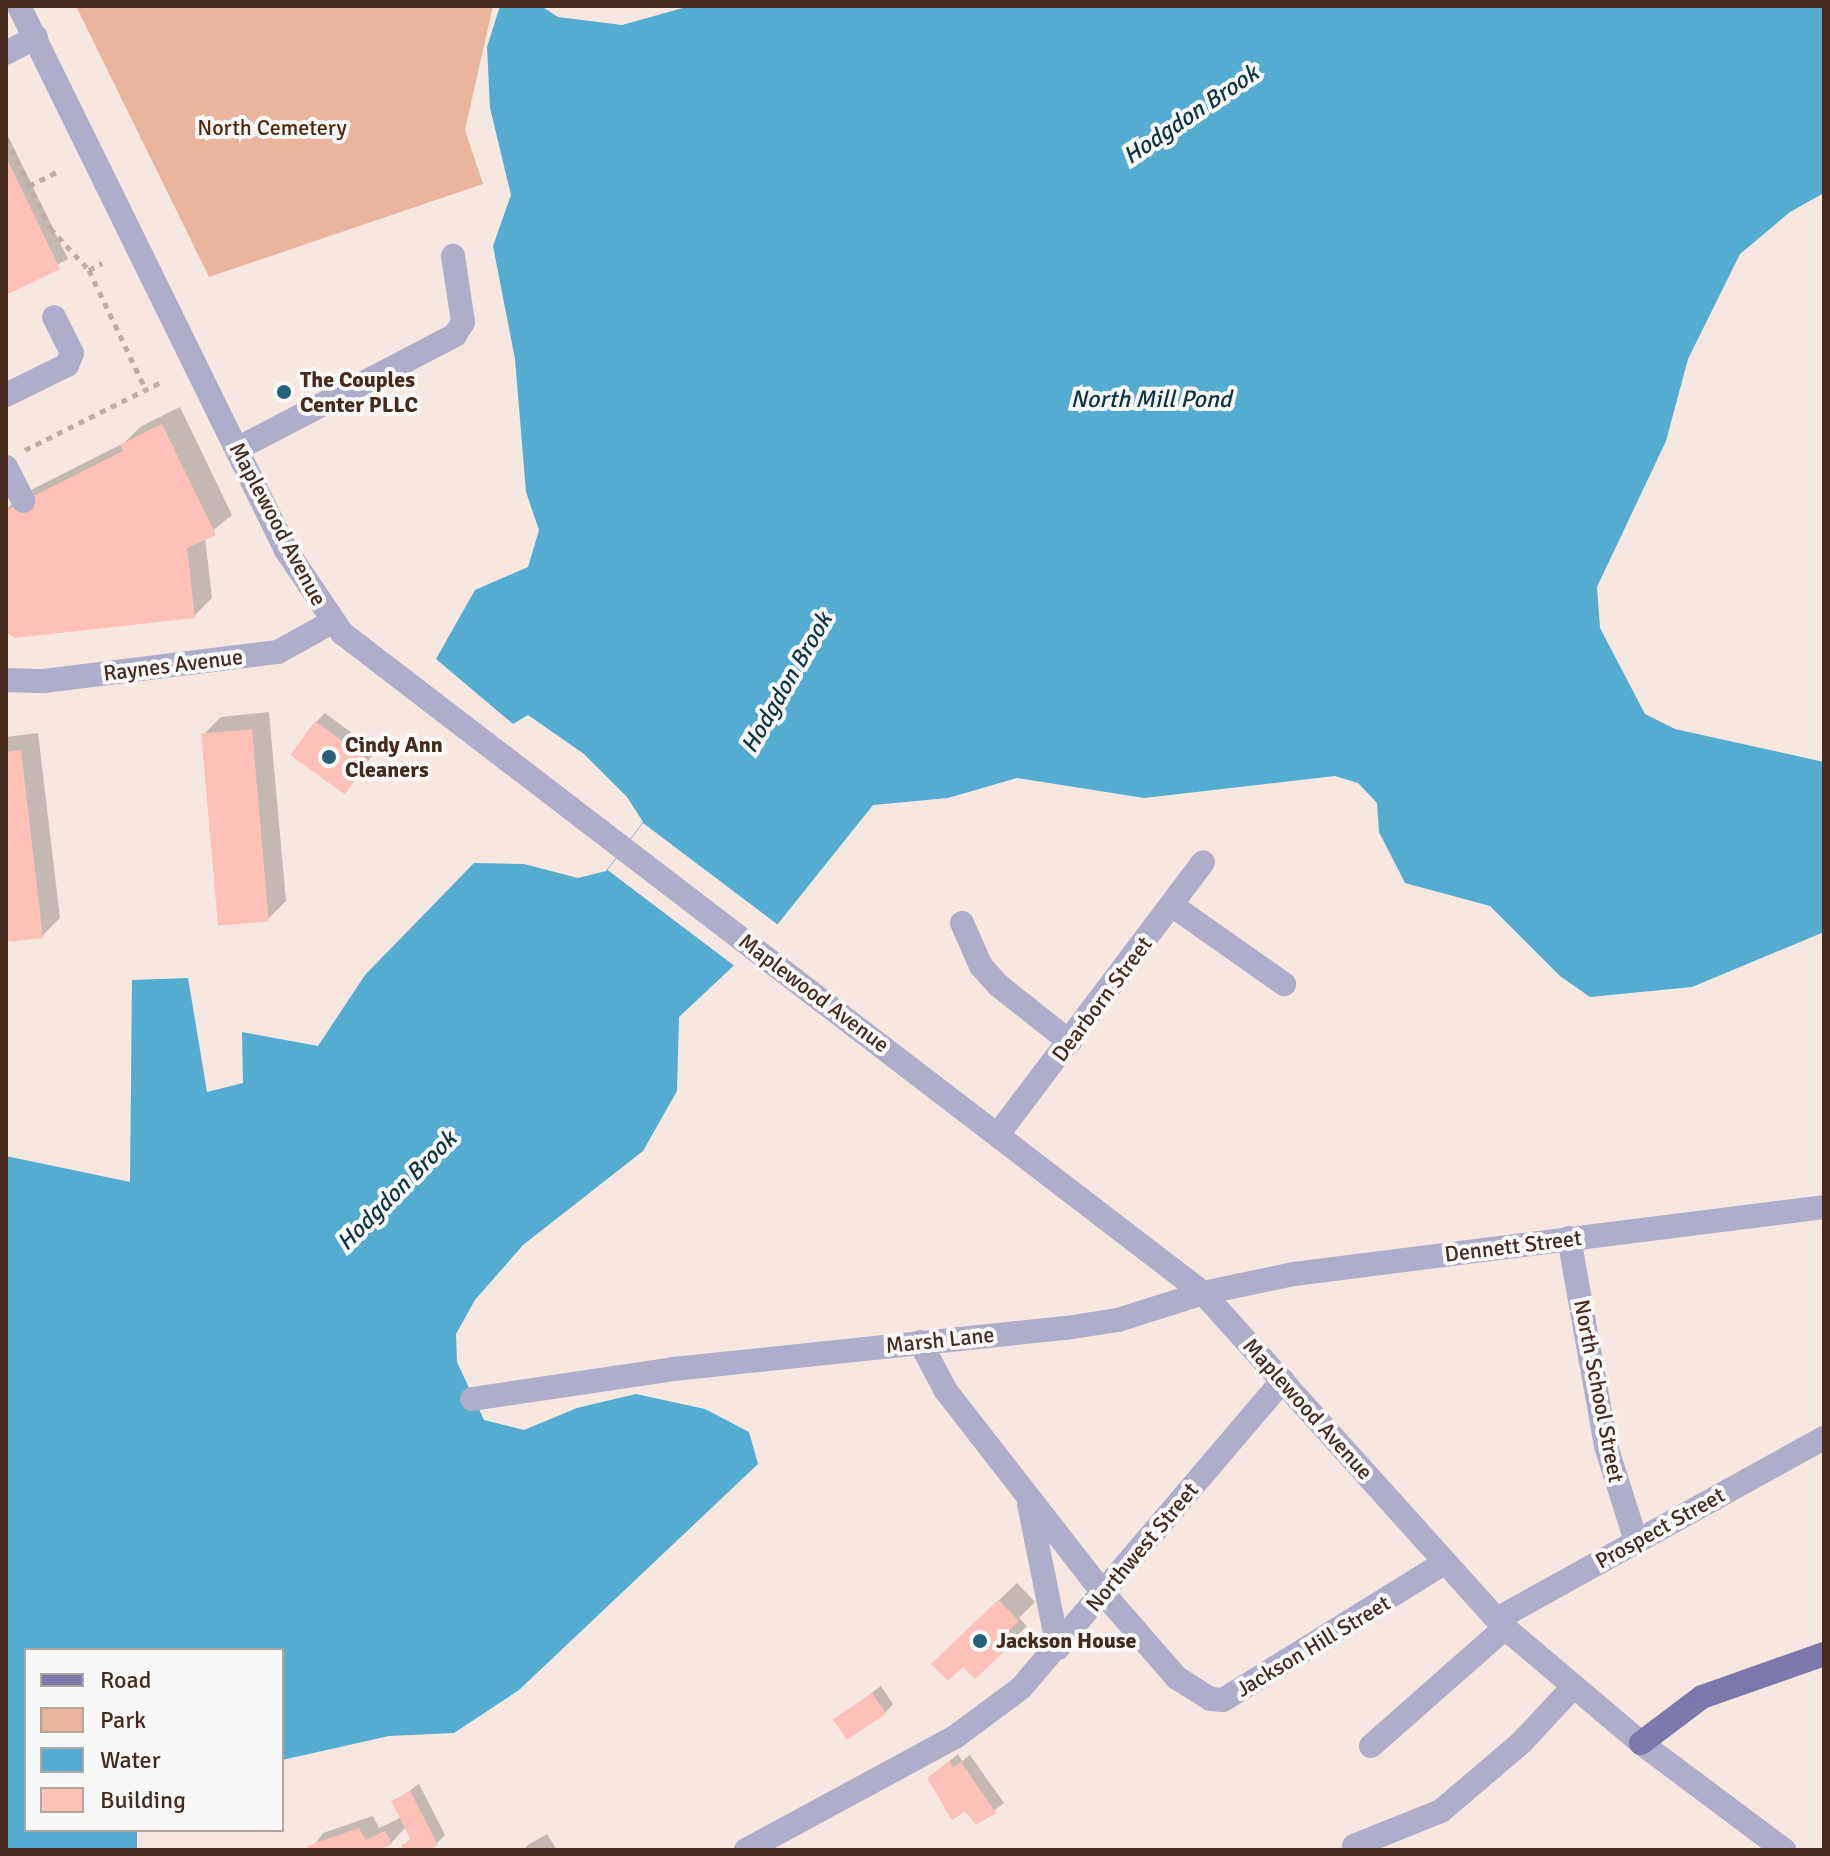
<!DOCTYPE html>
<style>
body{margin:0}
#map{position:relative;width:1830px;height:1856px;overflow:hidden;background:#f6e7e0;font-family:Signika,sans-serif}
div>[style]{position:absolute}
.green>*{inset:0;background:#e9b69d}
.water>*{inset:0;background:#54acd0}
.pier>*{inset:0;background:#f6e7e0;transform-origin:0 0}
.shadow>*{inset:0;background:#0003}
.building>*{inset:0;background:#fec0b7;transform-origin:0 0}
.path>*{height:5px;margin-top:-2.5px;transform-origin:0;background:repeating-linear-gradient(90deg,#bfada4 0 6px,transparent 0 12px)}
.minor>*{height:24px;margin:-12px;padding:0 12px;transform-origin:12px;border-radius:12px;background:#aeadca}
.major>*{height:24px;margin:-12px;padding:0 12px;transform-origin:12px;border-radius:12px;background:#7c78ab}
.dots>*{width:22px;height:22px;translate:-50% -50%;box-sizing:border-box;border:4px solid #f8f8f8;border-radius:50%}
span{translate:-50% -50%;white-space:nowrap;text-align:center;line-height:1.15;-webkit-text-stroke:8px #f8f8f8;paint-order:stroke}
.park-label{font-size:22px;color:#53260b}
.poi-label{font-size:22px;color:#452a1d;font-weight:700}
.left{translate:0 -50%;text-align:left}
.street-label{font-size:22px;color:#452a1d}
.water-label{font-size:24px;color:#0c3544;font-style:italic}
.frame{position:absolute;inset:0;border:8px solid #452a1d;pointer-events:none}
.legend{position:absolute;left:24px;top:1648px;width:260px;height:184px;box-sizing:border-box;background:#f8f8f8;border:2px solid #b0a6a0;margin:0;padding:10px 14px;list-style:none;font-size:24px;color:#452a1d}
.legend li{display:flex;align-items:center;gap:16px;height:40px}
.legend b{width:40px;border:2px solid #b0a6a0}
</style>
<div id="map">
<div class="green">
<div style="clip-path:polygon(76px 6px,493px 6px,465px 130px,483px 184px,209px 277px)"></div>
</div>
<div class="water">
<div style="clip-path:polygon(500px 6px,541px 6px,558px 17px,622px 25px,690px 6px,1824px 6px,1824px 193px,1790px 212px,1740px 254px,1688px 359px,1666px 441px,1597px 587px,1600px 628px,1645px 714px,1675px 729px,1824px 762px,1824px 932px,1692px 987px,1590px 997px,1560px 976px,1490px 906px,1405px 883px,1379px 832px,1377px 803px,1358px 783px,1335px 776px,1144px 798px,1017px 778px,948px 798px,873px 805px,777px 925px,679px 1017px,677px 1091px,643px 1151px,523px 1245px,475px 1300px,456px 1334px,457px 1362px,484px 1420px,524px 1430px,577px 1408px,636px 1394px,705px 1409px,749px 1432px,758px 1464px,519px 1690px,454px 1733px,389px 1736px,282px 1760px,282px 1650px,26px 1650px,26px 1830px,137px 1830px,137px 1850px,6px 1850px,6px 1156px,130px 1182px,132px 980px,188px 978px,207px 1092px,243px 1083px,242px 1032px,318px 1046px,365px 975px,474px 863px,524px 864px,578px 878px,606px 871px,643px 822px,627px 797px,584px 754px,528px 715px,513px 724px,436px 659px,475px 590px,528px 567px,539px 530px,526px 492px,515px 359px,493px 246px,511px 195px,490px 108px,487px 47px)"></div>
</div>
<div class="pier">
<div style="left:643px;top:823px;width:172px;height:59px;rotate:37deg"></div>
</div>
<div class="shadow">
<div style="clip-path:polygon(6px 132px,68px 259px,6px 293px)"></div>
<div style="clip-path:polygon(180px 407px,232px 515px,205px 537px,212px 598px,194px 616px,6px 629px,6px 510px,21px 495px,124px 443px,140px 427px)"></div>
<div style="clip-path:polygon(269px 712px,286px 901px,268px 919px,203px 735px,221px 717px)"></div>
<div style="clip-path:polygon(325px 713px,376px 751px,344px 791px,316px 722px)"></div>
<div style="clip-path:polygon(38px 733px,60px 918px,42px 936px,6px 940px,6px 737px)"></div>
<div style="clip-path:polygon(1017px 1583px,1035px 1602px,1019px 1618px,1027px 1626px,975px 1677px,951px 1646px)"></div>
<div style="clip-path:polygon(881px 1686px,893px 1704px,885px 1713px,846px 1712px)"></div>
<div style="clip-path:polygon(958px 1754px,962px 1761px,970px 1755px,1004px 1803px,977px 1823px,929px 1778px)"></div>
<div style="clip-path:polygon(419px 1784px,445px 1835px,436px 1844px,406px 1850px,404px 1846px,412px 1837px,406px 1827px,391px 1843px,373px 1850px,311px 1850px,323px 1833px,373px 1816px,379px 1828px,402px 1817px,394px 1802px)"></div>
<div style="clip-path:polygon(547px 1834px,557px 1850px,523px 1850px,528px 1845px)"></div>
</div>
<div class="building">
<div style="clip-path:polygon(6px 157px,60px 269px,6px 295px)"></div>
<div style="clip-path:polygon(162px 424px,216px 535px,187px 548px,195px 618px,15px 638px,6px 632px,6px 510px,123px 451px,120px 445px)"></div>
<div style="left:315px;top:721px;width:67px;height:42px;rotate:36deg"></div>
<div style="left:252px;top:729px;width:193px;height:51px;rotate:85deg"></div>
<div style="clip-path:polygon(21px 750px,43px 938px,6px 942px,6px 752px)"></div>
<div style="clip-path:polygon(998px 1600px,1019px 1621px,1002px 1637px,1011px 1645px,975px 1679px,963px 1667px,948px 1681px,931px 1664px)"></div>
<div style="left:872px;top:1693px;width:25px;height:47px;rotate:56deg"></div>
<div style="clip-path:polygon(949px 1761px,953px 1768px,961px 1762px,996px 1813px,976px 1825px,966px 1811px,952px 1820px,927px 1778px)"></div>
<div style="clip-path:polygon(410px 1791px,438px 1845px,430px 1850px,404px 1850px,401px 1845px,411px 1840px,391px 1801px)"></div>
<div style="clip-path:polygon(359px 1828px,366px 1840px,385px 1831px,392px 1844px,378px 1850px,309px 1850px,307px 1846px)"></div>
</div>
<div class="path">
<div style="left:6px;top:138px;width:100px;rotate:63.9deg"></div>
<div style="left:50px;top:228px;width:57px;rotate:47.1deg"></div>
<div style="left:89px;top:270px;width:133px;rotate:64.6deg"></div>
<div style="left:29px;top:186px;width:33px;rotate:-27deg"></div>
<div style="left:89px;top:270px;width:15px;rotate:-28deg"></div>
<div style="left:25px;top:450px;width:152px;rotate:-26.6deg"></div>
</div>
<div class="minor">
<div style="left:19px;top:6px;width:606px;rotate:63.86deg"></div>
<div style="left:286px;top:550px;width:100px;rotate:56deg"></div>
<div style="left:342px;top:633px;width:1085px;rotate:37.47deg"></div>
<div style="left:1203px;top:1293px;width:451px;rotate:48deg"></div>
<div style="left:1505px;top:1628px;width:178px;rotate:40.2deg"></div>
<div style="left:1641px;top:1743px;width:179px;rotate:36.8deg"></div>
<div style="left:6px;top:53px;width:34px;rotate:-28deg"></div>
<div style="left:6px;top:395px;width:68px;rotate:-26.2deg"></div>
<div style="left:67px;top:365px;width:13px;rotate:-67deg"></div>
<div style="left:72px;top:353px;width:40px;rotate:-116.6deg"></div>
<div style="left:237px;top:449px;width:246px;rotate:-27.6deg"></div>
<div style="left:455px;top:335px;width:15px;rotate:-58deg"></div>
<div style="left:463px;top:322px;width:67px;rotate:-98.6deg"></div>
<div style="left:6px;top:467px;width:38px;rotate:63deg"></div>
<div style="left:6px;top:680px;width:38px;rotate:2deg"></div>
<div style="left:44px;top:681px;width:236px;rotate:-7.1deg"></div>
<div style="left:278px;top:652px;width:62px;rotate:-29.1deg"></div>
<div style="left:1173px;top:906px;width:136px;rotate:35.1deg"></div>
<div style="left:962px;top:923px;width:47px;rotate:66.2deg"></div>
<div style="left:981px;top:966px;width:25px;rotate:48deg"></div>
<div style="left:998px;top:985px;width:92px;rotate:38.4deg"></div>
<div style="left:999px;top:1133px;width:339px;rotate:-53deg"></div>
<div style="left:1569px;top:1238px;width:211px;rotate:79.9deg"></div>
<div style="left:1606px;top:1446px;width:100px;rotate:72.5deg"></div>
<div style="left:920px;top:1342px;width:55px;rotate:62deg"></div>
<div style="left:946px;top:1391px;width:257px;rotate:52.1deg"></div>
<div style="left:1104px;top:1594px;width:111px;rotate:49deg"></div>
<div style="left:1177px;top:1678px;width:39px;rotate:32deg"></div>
<div style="left:1210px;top:1699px;width:13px;rotate:4deg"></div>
<div style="left:1223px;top:1700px;width:260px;rotate:-31.8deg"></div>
<div style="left:472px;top:1399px;width:204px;rotate:-8.4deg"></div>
<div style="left:674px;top:1369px;width:394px;rotate:-6deg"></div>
<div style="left:1066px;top:1328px;width:53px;rotate:-8.7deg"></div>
<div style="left:1118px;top:1320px;width:89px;rotate:-17.6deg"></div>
<div style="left:1203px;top:1293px;width:93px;rotate:-11.8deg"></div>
<div style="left:1294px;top:1274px;width:534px;rotate:-7.2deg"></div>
<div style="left:1029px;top:1504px;width:147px;rotate:78.6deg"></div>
<div style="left:1497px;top:1619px;width:374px;rotate:-29deg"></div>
<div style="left:1371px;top:1746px;width:179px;rotate:-41.4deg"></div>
<div style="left:1354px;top:1846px;width:94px;rotate:-21.9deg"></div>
<div style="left:1441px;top:1811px;width:105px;rotate:-40.4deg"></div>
<div style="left:1521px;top:1743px;width:76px;rotate:-47.1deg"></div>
<div style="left:746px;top:1850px;width:238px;rotate:-28.4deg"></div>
<div style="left:955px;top:1737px;width:82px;rotate:-36.6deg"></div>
<div style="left:1021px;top:1688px;width:404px;rotate:-49.6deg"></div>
</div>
<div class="major">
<div style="left:1641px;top:1743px;width:76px;rotate:-37deg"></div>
<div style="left:1702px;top:1697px;width:129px;rotate:-19.4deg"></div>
</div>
<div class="dots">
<div style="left:284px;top:392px;background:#256178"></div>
<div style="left:329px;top:757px;background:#256178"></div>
<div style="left:980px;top:1641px;background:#256178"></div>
</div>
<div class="park-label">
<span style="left:272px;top:128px">North Cemetery</span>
</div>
<div class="poi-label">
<span class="left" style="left:300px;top:392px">The Couples<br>Center PLLC</span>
<span class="left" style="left:345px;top:757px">Cindy Ann<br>Cleaners</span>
<span class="left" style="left:996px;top:1641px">Jackson House</span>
</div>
<div class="street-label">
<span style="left:278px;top:524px;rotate:62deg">Maplewood Avenue</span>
<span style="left:173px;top:665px;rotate:-7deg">Raynes Avenue</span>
<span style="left:814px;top:993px;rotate:37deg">Maplewood Avenue</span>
<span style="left:1102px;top:999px;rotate:-53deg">Dearborn Street</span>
<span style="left:1513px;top:1246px;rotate:-7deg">Dennett Street</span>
<span style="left:940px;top:1340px;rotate:-6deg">Marsh Lane</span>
<span style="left:1599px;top:1391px;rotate:79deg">North School Street</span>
<span style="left:1308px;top:1409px;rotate:48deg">Maplewood Avenue</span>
<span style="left:1660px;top:1528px;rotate:-29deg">Prospect Street</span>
<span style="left:1142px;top:1547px;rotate:-50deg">Northwest Street</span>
<span style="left:1313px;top:1646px;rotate:-31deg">Jackson Hill Street</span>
</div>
<div class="water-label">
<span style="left:1191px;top:115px;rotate:-34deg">Hodgdon Brook</span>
<span style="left:1151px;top:400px">North Mill Pond</span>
<span style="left:787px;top:683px;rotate:-60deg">Hodgdon Brook</span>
<span style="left:397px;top:1191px;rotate:-45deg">Hodgdon Brook</span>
</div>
<div class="frame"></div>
<ul class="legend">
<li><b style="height:10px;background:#7c78ab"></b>Road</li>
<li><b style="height:22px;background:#e9b69d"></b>Park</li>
<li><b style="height:22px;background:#54acd0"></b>Water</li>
<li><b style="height:22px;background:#fec0b7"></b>Building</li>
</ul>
</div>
